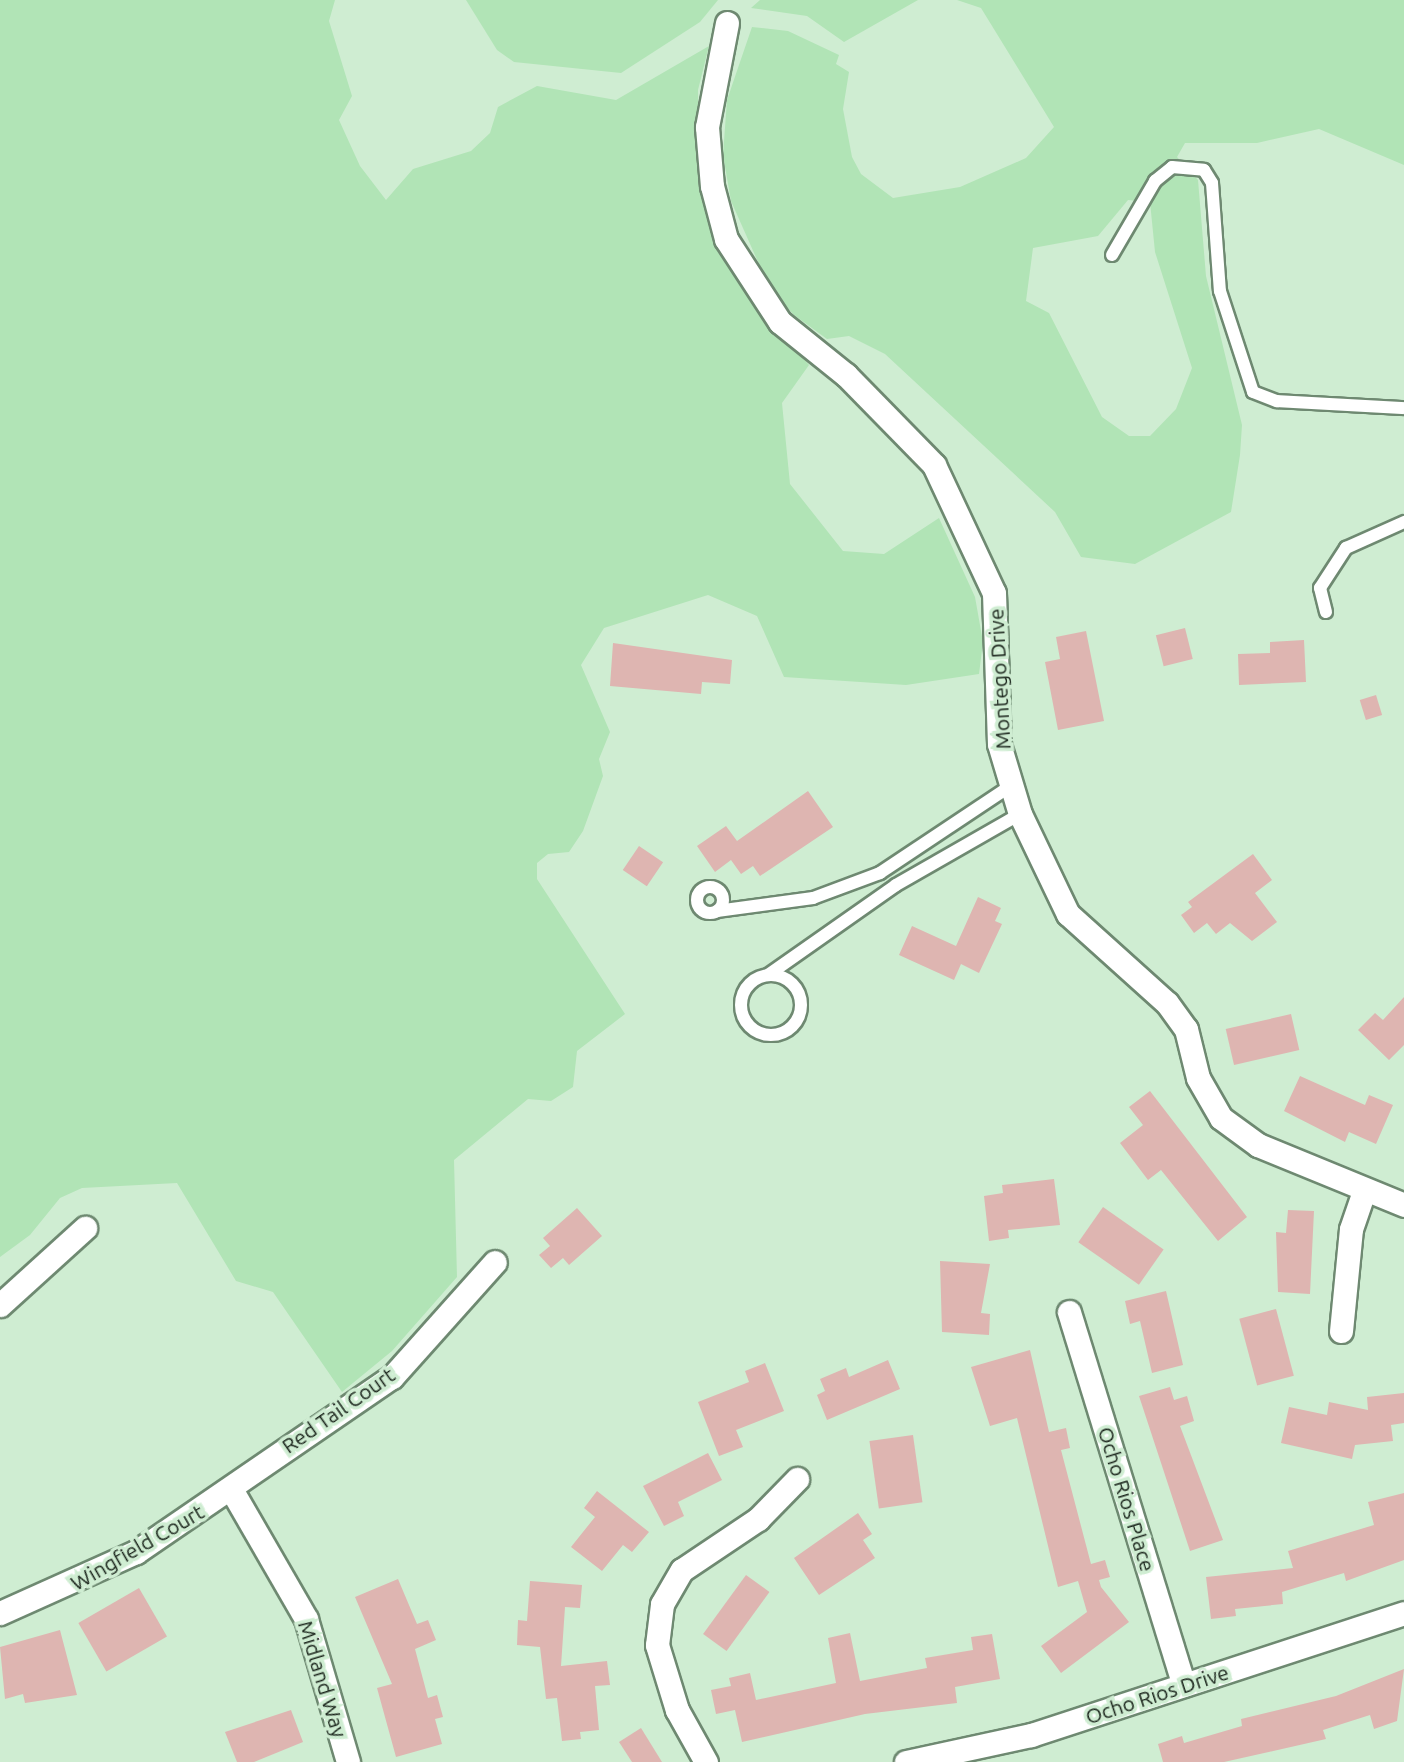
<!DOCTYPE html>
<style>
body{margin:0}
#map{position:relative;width:1404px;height:1762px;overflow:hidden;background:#cfedd2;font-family:Ubuntu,sans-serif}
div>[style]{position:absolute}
.green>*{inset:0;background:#b1e4b6}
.building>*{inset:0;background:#deb5b1;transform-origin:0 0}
.roads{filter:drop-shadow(2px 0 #6e8971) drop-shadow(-2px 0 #6e8971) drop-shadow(0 2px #6e8971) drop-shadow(0 -2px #6e8971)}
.service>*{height:12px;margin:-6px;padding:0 6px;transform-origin:6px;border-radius:6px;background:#fff}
.service>.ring{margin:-6px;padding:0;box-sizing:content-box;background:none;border:12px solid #fff;border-radius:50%}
.minor>*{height:23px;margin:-11.5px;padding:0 11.5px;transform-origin:11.5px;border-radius:11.5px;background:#fff}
span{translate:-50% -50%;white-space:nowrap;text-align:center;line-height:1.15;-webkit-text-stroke:7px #cfedd2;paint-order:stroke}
.street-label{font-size:21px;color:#1b251c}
</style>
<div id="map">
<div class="green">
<div style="clip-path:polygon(0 0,335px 0,329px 21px,352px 96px,339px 120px,360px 166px,386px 200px,413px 169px,471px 151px,490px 133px,498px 107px,537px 86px,616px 100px,709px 46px,698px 90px,699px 179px,706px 209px,743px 288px,809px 365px,782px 403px,790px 484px,843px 551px,884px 554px,939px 518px,975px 597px,983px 642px,979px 674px,906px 685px,784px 677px,757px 616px,708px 595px,604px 628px,581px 665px,610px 732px,599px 759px,603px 776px,583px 831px,569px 852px,548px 854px,537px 863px,537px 879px,625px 1014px,577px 1051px,573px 1087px,551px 1101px,528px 1099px,454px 1160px,457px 1277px,392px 1351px,342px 1392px,273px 1292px,236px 1281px,177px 1183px,82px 1188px,60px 1198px,30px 1235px,0 1257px)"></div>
<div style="clip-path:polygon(466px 0,718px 0,700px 22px,621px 73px,514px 62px,497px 50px)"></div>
<div style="clip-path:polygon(760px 0,918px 0,844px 42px,807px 16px,751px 8px)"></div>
<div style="clip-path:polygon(evenodd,957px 0,1404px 0,1404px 165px,1319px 129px,1257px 143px,1185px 143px,1177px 157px,1198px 180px,1206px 276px,1242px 425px,1240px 455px,1231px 512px,1135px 564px,1081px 557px,1055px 512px,885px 354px,849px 336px,827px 339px,794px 315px,770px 289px,731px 201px,723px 155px,727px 100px,752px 27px,788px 31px,839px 55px,836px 64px,849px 72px,843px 109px,852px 157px,861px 174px,893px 198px,960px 187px,1026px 158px,1054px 127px,981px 8px,957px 0,1128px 200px,1150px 202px,1155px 252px,1192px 368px,1176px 409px,1150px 436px,1129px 436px,1102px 417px,1049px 313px,1026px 301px,1033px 248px,1098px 236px,1128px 200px)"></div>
</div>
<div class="building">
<div style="left:1185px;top:628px;width:32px;height:30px;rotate:76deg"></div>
<div style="clip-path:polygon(1086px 631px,1104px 721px,1058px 730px,1045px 662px,1060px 659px,1056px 637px)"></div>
<div style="clip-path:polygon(1304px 640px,1306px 682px,1239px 685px,1238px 654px,1270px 653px,1270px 642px)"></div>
<div style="clip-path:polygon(613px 643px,732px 660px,730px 684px,702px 682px,701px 694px,610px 686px)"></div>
<div style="left:1376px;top:695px;width:21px;height:17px;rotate:73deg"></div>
<div style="clip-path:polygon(808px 791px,833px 827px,760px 876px,753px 866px,741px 874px,731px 860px,715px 872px,697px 846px,726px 826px,737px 841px)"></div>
<div style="left:639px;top:846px;width:29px;height:29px;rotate:34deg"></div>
<div style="clip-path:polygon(1253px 854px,1272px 880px,1255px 893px,1277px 922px,1252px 941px,1230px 923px,1216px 934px,1207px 923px,1194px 933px,1181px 915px,1192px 907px,1188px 902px)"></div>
<div style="clip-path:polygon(978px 897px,1001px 908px,995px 921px,1002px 924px,979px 973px,961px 964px,954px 980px,899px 955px,912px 926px,956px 946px)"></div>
<div style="clip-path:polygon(1404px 997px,1404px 1045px,1389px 1060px,1358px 1030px,1375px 1013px,1383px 1020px)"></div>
<div style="left:1291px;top:1014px;width:37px;height:67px;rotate:77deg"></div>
<div style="clip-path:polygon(1300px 1076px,1365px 1105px,1369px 1095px,1393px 1105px,1376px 1144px,1349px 1132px,1345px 1142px,1284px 1111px)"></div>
<div style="clip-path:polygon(1150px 1091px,1247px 1217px,1218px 1241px,1161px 1170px,1148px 1180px,1120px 1143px,1143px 1125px,1129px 1107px)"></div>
<div style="clip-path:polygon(1054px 1179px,1060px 1225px,1008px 1230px,1009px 1238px,989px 1241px,984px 1196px,1003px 1193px,1002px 1185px)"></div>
<div style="left:1103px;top:1207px;width:74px;height:43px;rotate:35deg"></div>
<div style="clip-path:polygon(577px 1208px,602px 1236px,569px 1265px,563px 1258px,551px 1268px,539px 1255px,550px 1246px,543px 1238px)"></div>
<div style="clip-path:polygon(1288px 1210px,1314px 1211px,1310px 1294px,1278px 1292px,1276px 1232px,1286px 1233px)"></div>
<div style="clip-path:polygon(940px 1261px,990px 1264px,981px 1313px,990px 1314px,989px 1335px,942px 1332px)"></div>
<div style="clip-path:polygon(1166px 1291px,1183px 1365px,1152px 1373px,1140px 1321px,1130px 1324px,1125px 1301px)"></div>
<div style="left:1276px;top:1309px;width:69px;height:38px;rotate:75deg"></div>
<div style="clip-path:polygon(1030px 1350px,1049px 1432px,1066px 1428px,1070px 1448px,1061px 1450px,1091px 1564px,1105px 1560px,1110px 1577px,1099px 1580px,1101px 1587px,1129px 1622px,1061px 1673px,1041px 1646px,1087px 1612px,1078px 1581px,1058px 1587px,1017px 1418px,990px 1426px,971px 1367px)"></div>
<div style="clip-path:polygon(888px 1360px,900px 1389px,827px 1420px,817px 1395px,825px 1391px,820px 1379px,846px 1368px,849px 1377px)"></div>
<div style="clip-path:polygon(765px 1363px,784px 1411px,736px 1430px,743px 1447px,719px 1456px,698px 1402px,749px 1382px,745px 1371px)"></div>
<div style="clip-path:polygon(1170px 1387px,1174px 1400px,1187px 1396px,1194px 1421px,1180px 1426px,1223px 1540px,1190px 1551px,1139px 1396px)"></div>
<div style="clip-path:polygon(1404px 1393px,1404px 1423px,1391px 1425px,1393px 1441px,1355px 1445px,1352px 1459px,1281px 1443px,1289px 1407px,1327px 1415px,1329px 1402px,1368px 1410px,1367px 1397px)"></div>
<div style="left:913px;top:1435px;width:68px;height:44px;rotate:82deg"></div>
<div style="clip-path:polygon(708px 1453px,722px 1480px,678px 1502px,684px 1516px,664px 1526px,643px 1486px)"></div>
<div style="clip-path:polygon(597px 1491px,649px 1532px,632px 1552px,623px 1545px,602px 1571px,571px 1547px,595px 1517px,584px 1508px)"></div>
<div style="clip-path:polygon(1404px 1493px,1404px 1560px,1346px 1581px,1344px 1573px,1282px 1592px,1283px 1604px,1235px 1609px,1236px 1616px,1211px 1619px,1206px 1577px,1293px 1568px,1288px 1551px,1374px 1525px,1368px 1502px)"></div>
<div style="clip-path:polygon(858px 1513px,872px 1534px,863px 1540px,875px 1558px,819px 1595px,794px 1558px)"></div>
<div style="left:746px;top:1575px;width:29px;height:73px;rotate:36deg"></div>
<div style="clip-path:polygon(398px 1579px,417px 1624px,428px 1620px,436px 1640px,415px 1649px,428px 1698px,437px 1695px,443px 1717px,435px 1719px,442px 1744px,396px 1757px,377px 1688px,392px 1684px,355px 1597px)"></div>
<div style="clip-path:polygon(530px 1581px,582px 1585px,580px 1608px,565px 1607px,561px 1666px,607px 1661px,610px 1685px,595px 1686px,599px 1730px,580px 1732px,581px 1739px,562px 1741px,557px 1698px,546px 1699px,540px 1647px,517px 1645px,518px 1620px,527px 1621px)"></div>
<div style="left:139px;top:1588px;width:56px;height:70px;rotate:60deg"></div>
<div style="clip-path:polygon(60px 1630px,77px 1695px,25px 1703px,23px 1694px,5px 1699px,0 1647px)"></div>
<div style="clip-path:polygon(850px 1633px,860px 1681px,927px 1668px,925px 1658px,973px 1650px,971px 1637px,992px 1634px,1000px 1679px,955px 1687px,957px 1703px,865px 1714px,742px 1742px,735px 1710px,716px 1714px,711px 1690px,731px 1686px,729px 1678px,750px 1673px,756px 1700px,836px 1683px,828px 1638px)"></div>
<div style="clip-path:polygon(1404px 1669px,1397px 1721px,1374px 1729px,1370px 1715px,1323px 1730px,1326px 1739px,1224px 1762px,1163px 1762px,1158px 1744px,1182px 1736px,1184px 1743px,1242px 1726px,1241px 1719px,1336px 1696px)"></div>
<div style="clip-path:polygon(291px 1710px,303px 1742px,254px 1762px,237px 1762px,225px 1732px)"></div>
<div style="clip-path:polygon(641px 1728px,662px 1762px,632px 1762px,619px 1742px)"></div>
</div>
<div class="roads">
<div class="service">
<div style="left:1112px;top:255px;width:86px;rotate:-59.8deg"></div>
<div style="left:1155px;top:181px;width:22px;rotate:-39deg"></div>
<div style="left:1172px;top:167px;width:32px;rotate:5deg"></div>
<div style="left:1204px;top:170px;width:15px;rotate:58deg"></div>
<div style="left:1212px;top:183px;width:108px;rotate:85.8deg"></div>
<div style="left:1220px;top:291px;width:106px;rotate:71.9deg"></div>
<div style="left:1253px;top:392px;width:26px;rotate:21deg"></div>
<div style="left:1277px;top:401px;width:127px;rotate:3.2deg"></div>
<div style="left:1326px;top:612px;width:25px;rotate:-104deg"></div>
<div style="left:1320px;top:588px;width:48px;rotate:-57deg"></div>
<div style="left:1346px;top:548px;width:64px;rotate:-24.1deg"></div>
<div class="ring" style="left:697px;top:887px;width:14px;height:14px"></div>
<div style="left:717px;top:911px;width:97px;rotate:-7.7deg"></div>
<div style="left:813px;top:898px;width:72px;rotate:-20.5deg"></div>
<div style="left:880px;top:873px;width:159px;rotate:-33.7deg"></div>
<div style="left:768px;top:975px;width:156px;rotate:-35.1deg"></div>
<div style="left:896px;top:885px;width:143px;rotate:-29.8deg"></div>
<div class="ring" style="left:741px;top:975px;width:48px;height:48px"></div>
</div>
<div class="minor">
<div style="left:727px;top:23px;width:106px;rotate:100.9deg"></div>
<div style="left:707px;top:127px;width:59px;rotate:85.2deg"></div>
<div style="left:712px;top:186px;width:55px;rotate:75.2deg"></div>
<div style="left:726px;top:239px;width:99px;rotate:57deg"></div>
<div style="left:780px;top:322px;width:85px;rotate:38.8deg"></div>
<div style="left:846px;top:375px;width:126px;rotate:45.6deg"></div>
<div style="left:934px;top:465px;width:141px;rotate:64.9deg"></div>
<div style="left:994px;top:593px;width:151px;rotate:88.1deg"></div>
<div style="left:999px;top:744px;width:73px;rotate:73.3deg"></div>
<div style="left:1020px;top:814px;width:111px;rotate:64.4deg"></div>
<div style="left:1068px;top:914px;width:133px;rotate:42deg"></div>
<div style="left:1167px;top:1003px;width:32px;rotate:54deg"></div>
<div style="left:1186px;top:1029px;width:50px;rotate:76.2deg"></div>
<div style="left:1198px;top:1078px;width:46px;rotate:60.1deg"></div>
<div style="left:1221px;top:1118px;width:46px;rotate:36.1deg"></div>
<div style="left:1258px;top:1145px;width:158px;rotate:22.3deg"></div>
<div style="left:0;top:1305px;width:115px;rotate:-42.2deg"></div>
<div style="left:1069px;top:1312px;width:390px;rotate:72.9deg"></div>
<div style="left:1341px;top:1331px;width:102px;rotate:-84.4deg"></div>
<div style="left:1351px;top:1229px;width:40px;rotate:-71.1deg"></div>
<div style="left:231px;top:1489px;width:150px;rotate:60deg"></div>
<div style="left:306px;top:1619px;width:149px;rotate:73.6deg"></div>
<div style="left:0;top:1613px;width:149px;rotate:-24.2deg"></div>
<div style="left:136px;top:1552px;width:310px;rotate:-34.4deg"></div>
<div style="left:392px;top:1377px;width:154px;rotate:-48.2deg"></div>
<div style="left:706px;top:1762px;width:60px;rotate:-119.1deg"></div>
<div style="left:677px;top:1710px;width:68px;rotate:-107.1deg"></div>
<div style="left:657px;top:1645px;width:41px;rotate:-83deg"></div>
<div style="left:662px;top:1604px;width:39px;rotate:-60deg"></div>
<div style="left:682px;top:1570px;width:92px;rotate:-33.9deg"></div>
<div style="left:758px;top:1519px;width:56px;rotate:-45.7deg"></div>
<div style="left:906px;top:1762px;width:128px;rotate:-12.2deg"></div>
<div style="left:1031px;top:1735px;width:392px;rotate:-18.1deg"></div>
</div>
</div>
<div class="street-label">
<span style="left:999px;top:679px;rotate:-93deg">Montego Drive</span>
<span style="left:338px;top:1410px;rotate:-35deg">Red Tail Court</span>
<span style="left:1127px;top:1499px;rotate:73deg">Ocho Rios Place</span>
<span style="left:137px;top:1547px;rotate:-30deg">Wingfield Court</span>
<span style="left:323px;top:1679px;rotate:73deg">Midland Way</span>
<span style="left:1157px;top:1694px;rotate:-18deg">Ocho Rios Drive</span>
</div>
</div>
